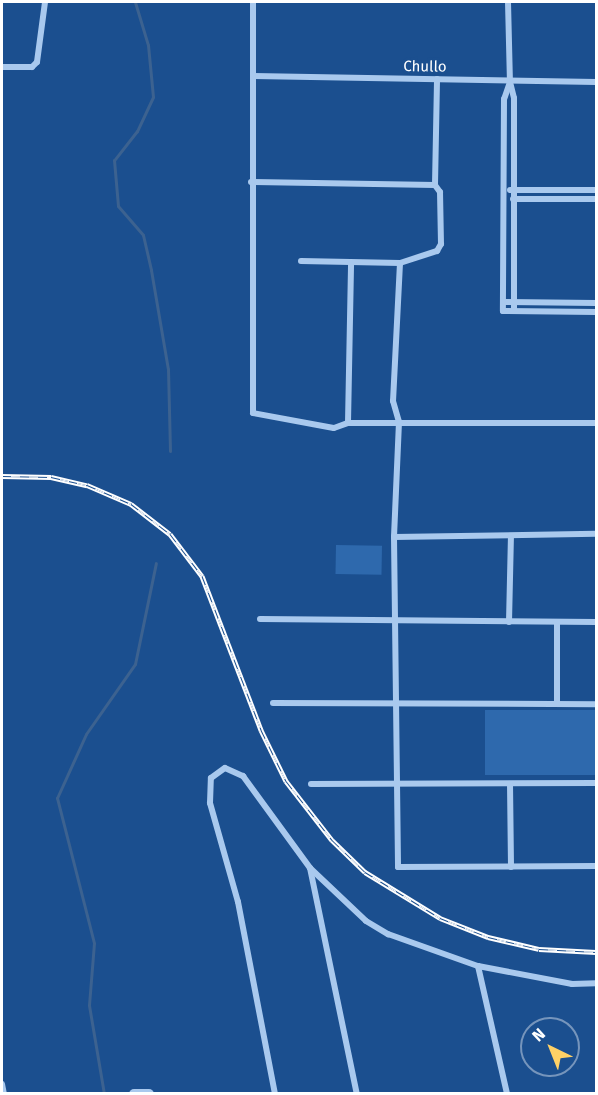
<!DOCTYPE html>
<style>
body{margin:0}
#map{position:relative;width:598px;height:1095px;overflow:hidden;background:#1b4f8f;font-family:"Fira Sans",sans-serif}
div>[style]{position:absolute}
.green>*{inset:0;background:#2e69ad;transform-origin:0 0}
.stream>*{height:3px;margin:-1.5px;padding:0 1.5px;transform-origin:1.5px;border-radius:1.5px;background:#3c6290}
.minor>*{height:6px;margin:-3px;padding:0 3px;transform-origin:3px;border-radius:3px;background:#a9c9ee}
.tertiary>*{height:10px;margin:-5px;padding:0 5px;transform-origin:5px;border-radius:5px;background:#a9c9ee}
.rail>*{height:5px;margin-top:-2.5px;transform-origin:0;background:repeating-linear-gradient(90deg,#1b4f8f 0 9px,#fff 0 18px);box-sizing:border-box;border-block:2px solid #fff}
span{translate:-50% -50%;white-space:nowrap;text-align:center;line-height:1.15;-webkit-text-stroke:6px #1b4f8f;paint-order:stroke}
.street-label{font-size:15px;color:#fff}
.frame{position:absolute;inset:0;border:3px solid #fff;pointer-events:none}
.north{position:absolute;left:520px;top:1017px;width:60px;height:60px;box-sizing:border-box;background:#1b4f8f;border:2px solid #7695bc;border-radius:50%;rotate:317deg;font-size:16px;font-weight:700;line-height:24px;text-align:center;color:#fff}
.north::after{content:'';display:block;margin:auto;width:21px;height:27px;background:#ffd166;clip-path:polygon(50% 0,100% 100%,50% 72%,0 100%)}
</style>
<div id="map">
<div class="green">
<div style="left:336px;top:545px;width:46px;height:29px;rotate:1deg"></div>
<div style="left:596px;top:710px;width:65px;height:111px;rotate:90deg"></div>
</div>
<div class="stream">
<div style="left:135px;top:2px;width:45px;rotate:73.2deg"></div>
<div style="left:148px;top:45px;width:52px;rotate:84.5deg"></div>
<div style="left:153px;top:97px;width:38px;rotate:115deg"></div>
<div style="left:137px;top:131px;width:37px;rotate:128deg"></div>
<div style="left:114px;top:160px;width:46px;rotate:85deg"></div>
<div style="left:118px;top:206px;width:38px;rotate:49deg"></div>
<div style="left:143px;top:235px;width:36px;rotate:77deg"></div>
<div style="left:151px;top:270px;width:100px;rotate:80.3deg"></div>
<div style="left:168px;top:369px;width:82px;rotate:88.6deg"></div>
<div style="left:104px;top:1094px;width:90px;rotate:-99.6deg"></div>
<div style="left:89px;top:1005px;width:62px;rotate:-85.4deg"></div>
<div style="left:94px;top:943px;width:150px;rotate:-104.3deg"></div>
<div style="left:57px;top:798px;width:70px;rotate:-65.6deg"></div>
<div style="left:86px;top:734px;width:85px;rotate:-55deg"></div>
<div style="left:135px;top:664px;width:103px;rotate:-78.3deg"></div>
</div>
<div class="minor">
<div style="left:253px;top:2px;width:411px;rotate:90deg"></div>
<div style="left:253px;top:413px;width:82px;rotate:10.5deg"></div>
<div style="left:334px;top:428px;width:15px;rotate:-20deg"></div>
<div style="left:348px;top:423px;width:248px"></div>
<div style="left:508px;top:2px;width:80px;rotate:88.6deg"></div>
<div style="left:510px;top:82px;width:16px;rotate:76deg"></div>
<div style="left:514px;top:98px;width:213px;rotate:90deg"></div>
<div style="left:2px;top:67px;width:30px"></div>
<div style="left:32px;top:67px;width:7px;rotate:-45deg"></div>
<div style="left:37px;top:62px;width:61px;rotate:-82.4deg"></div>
<div style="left:253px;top:76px;width:343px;rotate:1deg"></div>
<div style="left:510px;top:82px;width:18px;rotate:109deg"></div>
<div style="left:504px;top:99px;width:212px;rotate:90.3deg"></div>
<div style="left:503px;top:311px;width:93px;rotate:0.6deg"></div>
<div style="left:251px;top:182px;width:184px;rotate:0.9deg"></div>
<div style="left:510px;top:190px;width:86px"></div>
<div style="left:513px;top:199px;width:83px"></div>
<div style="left:301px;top:261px;width:99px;rotate:1.2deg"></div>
<div style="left:400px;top:263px;width:39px;rotate:-18deg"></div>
<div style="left:437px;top:251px;width:8px;rotate:-60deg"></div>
<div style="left:441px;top:244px;width:52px;rotate:-91.1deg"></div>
<div style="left:440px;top:192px;width:9px;rotate:-126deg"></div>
<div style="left:435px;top:185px;width:106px;rotate:-88.9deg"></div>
<div style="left:400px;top:263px;width:138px;rotate:92.9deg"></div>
<div style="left:393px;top:401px;width:22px;rotate:74deg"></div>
<div style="left:399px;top:422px;width:115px;rotate:92.5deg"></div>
<div style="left:394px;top:537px;width:330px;rotate:89.3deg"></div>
<div style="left:398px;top:867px;width:198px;rotate:-0.3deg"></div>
<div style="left:503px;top:302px;width:93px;rotate:0.6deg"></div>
<div style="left:348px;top:423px;width:159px;rotate:-88.9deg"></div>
<div style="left:394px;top:537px;width:202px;rotate:-0.9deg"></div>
<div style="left:260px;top:619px;width:336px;rotate:0.5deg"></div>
<div style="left:509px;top:622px;width:86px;rotate:-88.7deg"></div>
<div style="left:273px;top:703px;width:323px;rotate:0.2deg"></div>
<div style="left:557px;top:704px;width:82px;rotate:-90deg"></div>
<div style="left:311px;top:784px;width:285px;rotate:-0.2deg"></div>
<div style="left:510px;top:784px;width:83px;rotate:89.3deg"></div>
<div style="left:310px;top:868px;width:231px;rotate:78.3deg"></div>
<div style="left:478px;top:966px;width:131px;rotate:77.2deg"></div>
<div style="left:2px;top:1084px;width:10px;rotate:79deg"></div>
<div style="left:275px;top:1094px;width:196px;rotate:-100.9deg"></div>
<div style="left:238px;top:902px;width:103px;rotate:-105.8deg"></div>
<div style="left:210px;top:803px;width:25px;rotate:-88deg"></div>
<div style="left:211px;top:778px;width:17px;rotate:-36deg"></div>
<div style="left:225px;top:768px;width:20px;rotate:24deg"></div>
<div style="left:243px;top:776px;width:114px;rotate:53.9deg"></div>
<div style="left:310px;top:868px;width:77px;rotate:43.4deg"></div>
<div style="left:366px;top:921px;width:26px;rotate:31deg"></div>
<div style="left:388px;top:934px;width:96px;rotate:19.6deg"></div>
<div style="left:478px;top:966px;width:96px;rotate:10.8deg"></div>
<div style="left:572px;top:984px;width:24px;rotate:-2deg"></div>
</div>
<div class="tertiary">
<div style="left:134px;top:1094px;width:15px"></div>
</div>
<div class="rail">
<div style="left:2px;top:476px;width:49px;rotate:1.2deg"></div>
<div style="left:51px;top:477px;width:37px;rotate:13deg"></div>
<div style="left:87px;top:485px;width:48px;rotate:23.4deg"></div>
<div style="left:131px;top:504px;width:49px;rotate:37.6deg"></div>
<div style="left:170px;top:534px;width:53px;rotate:52.7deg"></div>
<div style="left:202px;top:576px;width:165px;rotate:69deg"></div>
<div style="left:261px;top:730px;width:57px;rotate:63.9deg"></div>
<div style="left:286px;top:781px;width:75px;rotate:52.1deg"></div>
<div style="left:332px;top:840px;width:46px;rotate:44.1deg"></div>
<div style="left:365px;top:872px;width:88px;rotate:31.5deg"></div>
<div style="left:440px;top:918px;width:52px;rotate:21.6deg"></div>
<div style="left:488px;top:937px;width:52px;rotate:13.2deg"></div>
<div style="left:539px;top:949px;width:57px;rotate:3deg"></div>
</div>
<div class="street-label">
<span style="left:425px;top:67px;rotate:1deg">Chullo</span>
</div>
<div class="frame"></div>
<div class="north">N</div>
</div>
